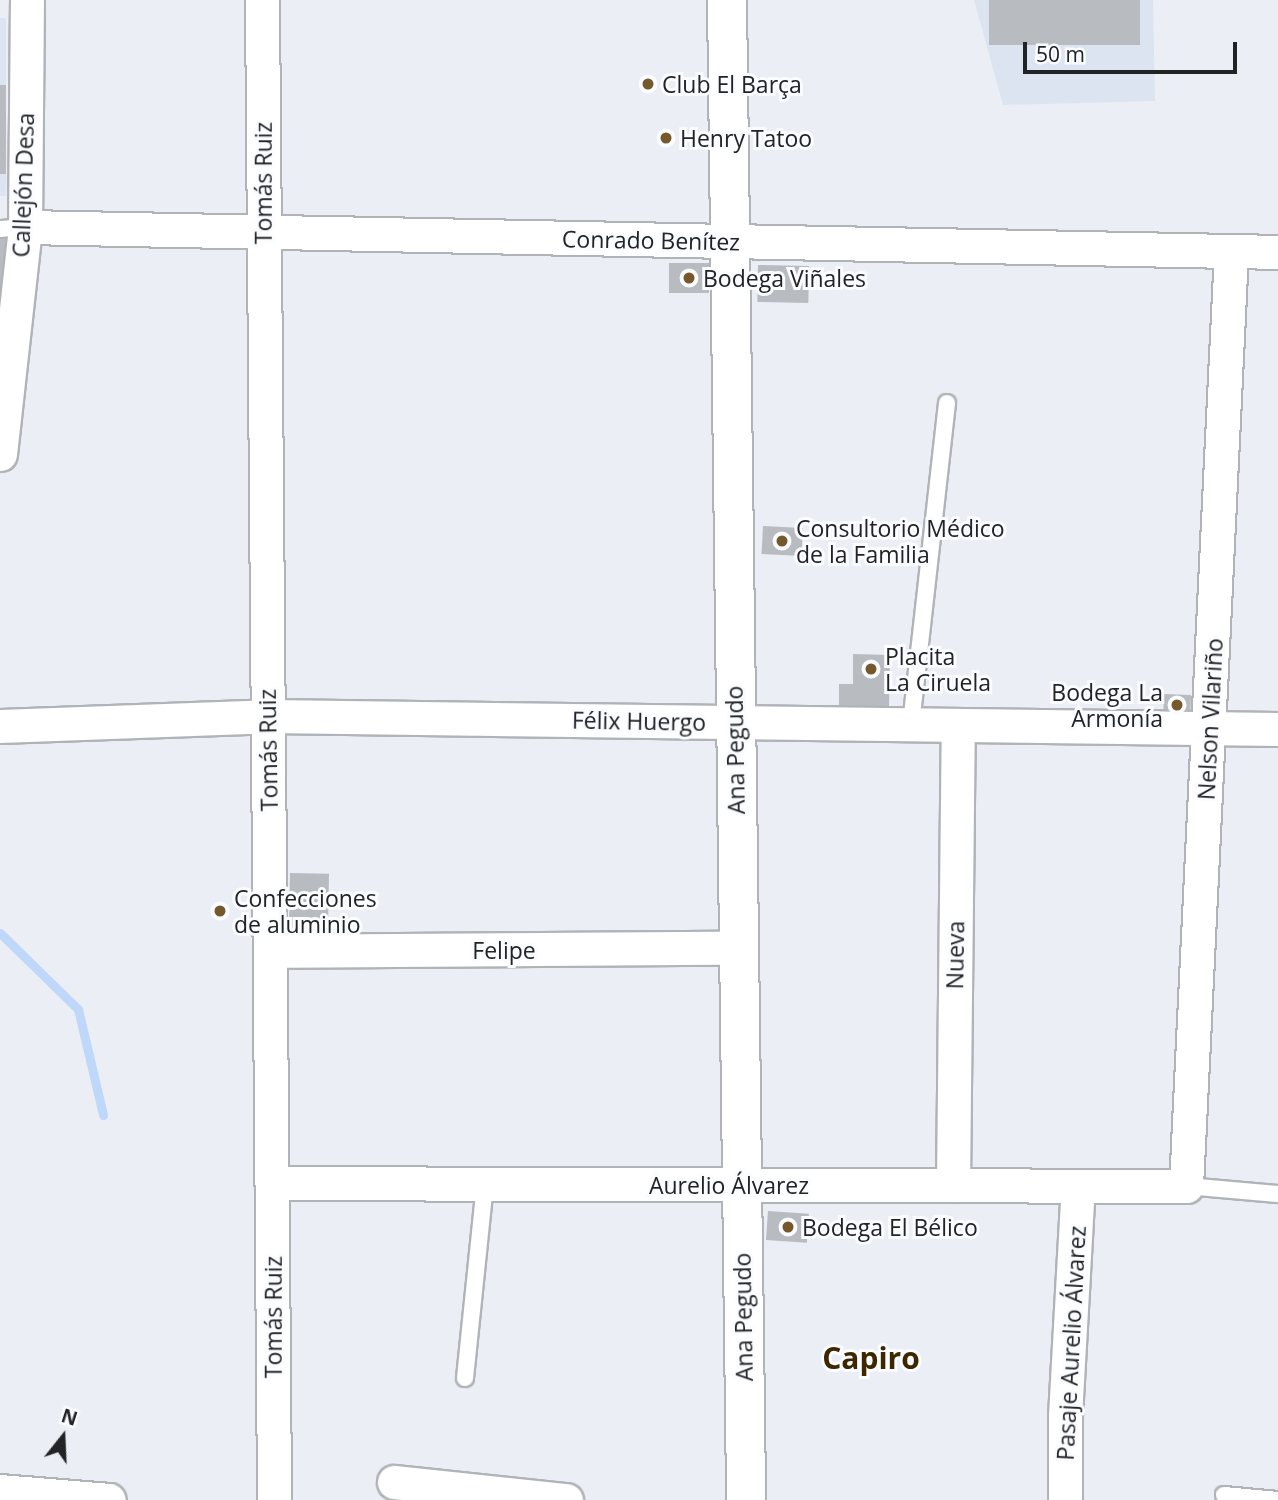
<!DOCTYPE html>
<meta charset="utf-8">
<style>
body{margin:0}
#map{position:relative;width:1278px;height:1500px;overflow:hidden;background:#ebeff5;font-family:"Open Sans",sans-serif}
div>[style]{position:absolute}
.built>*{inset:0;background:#dbe4f0;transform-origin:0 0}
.stream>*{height:9px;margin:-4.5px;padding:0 4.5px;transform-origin:4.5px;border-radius:4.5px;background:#bfd7f8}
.building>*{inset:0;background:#b8bcc1;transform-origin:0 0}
.roads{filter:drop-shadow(2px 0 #b0b4b9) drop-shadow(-2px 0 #b0b4b9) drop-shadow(0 2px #b0b4b9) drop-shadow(0 -2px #b0b4b9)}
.lane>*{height:16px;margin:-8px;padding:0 8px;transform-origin:8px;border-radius:8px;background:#fff}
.street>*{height:33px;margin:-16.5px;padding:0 16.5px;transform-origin:16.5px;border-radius:16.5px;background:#fff}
.secondary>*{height:38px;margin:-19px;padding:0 19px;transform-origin:19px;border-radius:19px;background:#fff}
.dots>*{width:19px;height:19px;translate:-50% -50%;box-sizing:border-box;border:4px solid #fbfcff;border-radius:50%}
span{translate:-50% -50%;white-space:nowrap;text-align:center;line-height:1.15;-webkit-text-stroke:6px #fbfcff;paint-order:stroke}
.poi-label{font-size:23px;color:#222325}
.left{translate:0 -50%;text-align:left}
.right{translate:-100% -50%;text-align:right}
.street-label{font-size:23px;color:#222325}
.district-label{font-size:30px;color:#3d2701;font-weight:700}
.north{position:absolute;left:28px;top:1402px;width:70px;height:70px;-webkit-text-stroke:5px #fbfcff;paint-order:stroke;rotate:18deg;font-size:19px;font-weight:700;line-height:28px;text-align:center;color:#222325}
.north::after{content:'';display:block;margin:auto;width:24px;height:32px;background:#222325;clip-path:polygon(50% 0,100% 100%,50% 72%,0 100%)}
.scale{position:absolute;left:1023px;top:42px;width:214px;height:32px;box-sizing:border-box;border:4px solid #222325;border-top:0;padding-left:9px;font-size:21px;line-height:24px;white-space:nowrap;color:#222325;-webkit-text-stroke:5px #fbfcff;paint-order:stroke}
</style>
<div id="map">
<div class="built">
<div style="clip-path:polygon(974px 0,1153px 0,1155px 101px,1003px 105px)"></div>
<div style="left:0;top:18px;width:6px;height:178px"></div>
</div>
<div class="stream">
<div style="left:0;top:933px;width:109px;rotate:44.3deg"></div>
<div style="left:78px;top:1009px;width:109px;rotate:76.7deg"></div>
</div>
<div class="building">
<div style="left:989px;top:0;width:151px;height:45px"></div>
<div style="left:0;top:85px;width:6px;height:89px"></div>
<div style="clip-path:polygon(0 239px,6px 239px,1px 289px,0 289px)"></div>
<div style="left:709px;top:263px;width:30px;height:40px;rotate:90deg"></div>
<div style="left:758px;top:265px;width:51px;height:37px;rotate:1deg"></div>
<div style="left:763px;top:526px;width:40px;height:28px;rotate:3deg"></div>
<div style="clip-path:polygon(853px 654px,890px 655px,889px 709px,839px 707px,839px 684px,853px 684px)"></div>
<div style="left:1164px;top:694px;width:27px;height:21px;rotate:2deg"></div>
<div style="left:290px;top:873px;width:39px;height:55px;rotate:1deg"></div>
<div style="left:768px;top:1211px;width:41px;height:29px;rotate:4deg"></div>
</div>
<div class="roads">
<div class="lane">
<div style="left:0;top:229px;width:25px;rotate:-5deg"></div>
<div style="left:911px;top:724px;width:323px;rotate:-83.6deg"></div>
<div style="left:1186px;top:1186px;width:92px;rotate:5deg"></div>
<div style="left:465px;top:1378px;width:195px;rotate:-84.1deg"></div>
<div style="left:1224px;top:1495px;width:54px;rotate:5.3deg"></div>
</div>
<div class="street">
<div style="left:262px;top:0;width:1500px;rotate:89.54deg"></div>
<div style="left:25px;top:227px;width:1253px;rotate:1.14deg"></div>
<div style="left:0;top:454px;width:228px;rotate:-83.7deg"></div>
<div style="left:25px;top:227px;width:227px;rotate:-89.5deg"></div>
<div style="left:0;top:726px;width:268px;rotate:-2.1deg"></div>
<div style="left:268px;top:716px;width:1010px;rotate:0.74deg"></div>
<div style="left:270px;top:951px;width:468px;rotate:-0.4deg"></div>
<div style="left:272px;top:1183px;width:914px;rotate:0.19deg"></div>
<div style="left:1186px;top:1186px;width:936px;rotate:-87.24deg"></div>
<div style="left:953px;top:1185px;width:460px;rotate:-89.4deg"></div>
<div style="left:394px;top:1482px;width:173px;rotate:6deg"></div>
<div style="left:0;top:1491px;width:109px;rotate:4.7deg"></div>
<div style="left:1065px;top:1500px;width:84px;rotate:-90deg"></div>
<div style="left:1065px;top:1416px;width:230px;rotate:-86.8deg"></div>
</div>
<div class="secondary">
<div style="left:727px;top:0;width:1500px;rotate:89.27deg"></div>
</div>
</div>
<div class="dots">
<div style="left:648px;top:84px;background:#75582b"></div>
<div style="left:666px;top:138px;background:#75582b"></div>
<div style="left:689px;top:278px;background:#75582b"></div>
<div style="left:782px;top:541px;background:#75582b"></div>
<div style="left:871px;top:669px;background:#75582b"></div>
<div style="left:1177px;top:705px;background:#75582b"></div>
<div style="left:220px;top:911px;background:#75582b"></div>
<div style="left:788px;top:1227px;background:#75582b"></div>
</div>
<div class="poi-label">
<span class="left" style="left:662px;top:84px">Club El Barça</span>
<span class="left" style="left:680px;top:138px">Henry Tatoo</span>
<span class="left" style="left:703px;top:278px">Bodega Viñales</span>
<span class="left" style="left:796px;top:541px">Consultorio Médico<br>de la Familia</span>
<span class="left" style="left:885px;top:669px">Placita<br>La Ciruela</span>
<span class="right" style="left:1163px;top:705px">Bodega La<br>Armonía</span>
<span class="left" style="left:234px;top:911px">Confecciones<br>de aluminio</span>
<span class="left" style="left:802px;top:1227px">Bodega El Bélico</span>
</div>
<div class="street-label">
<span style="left:263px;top:183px;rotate:-90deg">Tomás Ruiz</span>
<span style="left:23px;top:185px;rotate:-88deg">Callejón Desa</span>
<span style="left:651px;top:240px;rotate:1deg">Conrado Benítez</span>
<span style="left:1210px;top:719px;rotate:-87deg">Nelson Vilariño</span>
<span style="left:639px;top:721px;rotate:1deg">Félix Huergo</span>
<span style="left:268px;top:750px;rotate:-91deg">Tomás Ruiz</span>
<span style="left:735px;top:750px;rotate:-91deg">Ana Pegudo</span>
<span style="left:504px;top:950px">Felipe</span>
<span style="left:955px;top:955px;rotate:-89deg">Nueva</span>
<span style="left:729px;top:1185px">Aurelio Álvarez</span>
<span style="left:273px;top:1317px;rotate:-90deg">Tomás Ruiz</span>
<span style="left:743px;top:1317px;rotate:-91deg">Ana Pegudo</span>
<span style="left:1071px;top:1343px;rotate:-87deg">Pasaje Aurelio Álvarez</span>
</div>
<div class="district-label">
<span style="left:871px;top:1358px">Capiro</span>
</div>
<div class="north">N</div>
<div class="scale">50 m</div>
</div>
